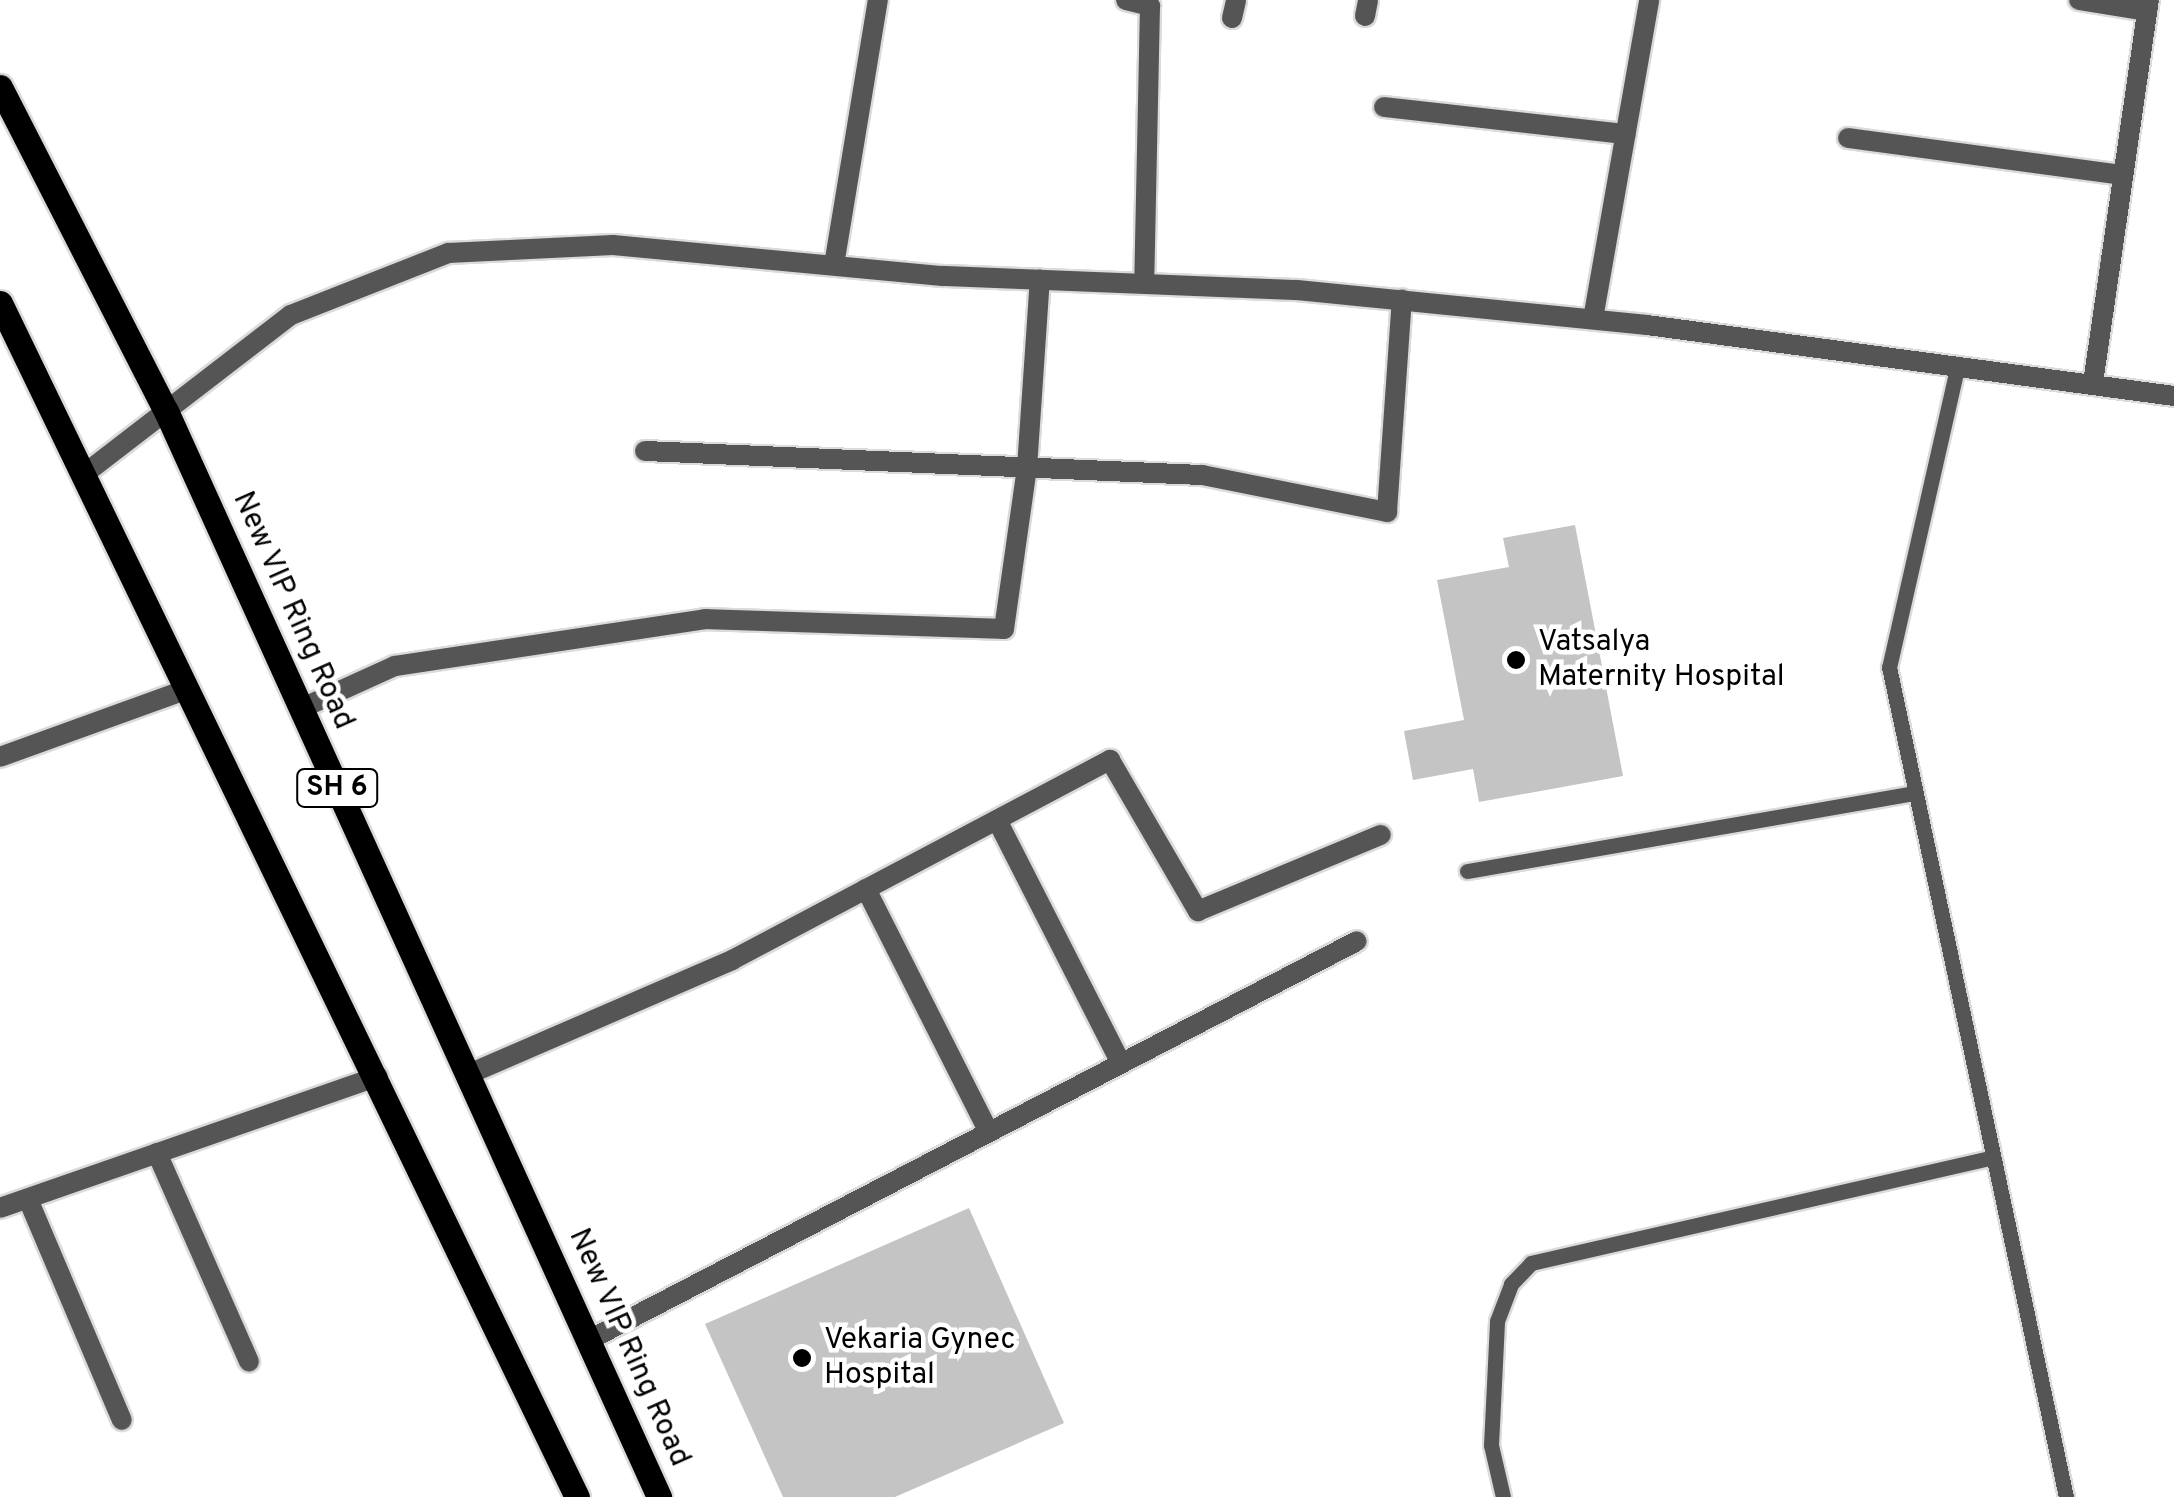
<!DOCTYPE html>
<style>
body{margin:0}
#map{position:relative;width:2174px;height:1497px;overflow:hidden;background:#fff;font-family:Overpass,sans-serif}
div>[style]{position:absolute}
.building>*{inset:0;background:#c4c4c4}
.roads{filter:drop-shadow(2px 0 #dbdbdb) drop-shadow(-2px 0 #dbdbdb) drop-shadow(0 2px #dbdbdb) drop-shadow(0 -2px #dbdbdb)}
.service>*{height:15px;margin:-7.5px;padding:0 7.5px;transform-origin:7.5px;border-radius:7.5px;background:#555}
.minor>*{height:20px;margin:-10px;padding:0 10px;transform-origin:10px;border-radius:10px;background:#555}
.tertiary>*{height:20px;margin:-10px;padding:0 10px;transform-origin:10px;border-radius:10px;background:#555}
.primary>*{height:25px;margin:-12.5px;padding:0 12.5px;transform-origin:12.5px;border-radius:12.5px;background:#000}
.dots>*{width:28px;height:28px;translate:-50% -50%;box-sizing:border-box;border:5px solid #fff;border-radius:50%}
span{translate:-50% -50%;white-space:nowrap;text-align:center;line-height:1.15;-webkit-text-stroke:9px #fff;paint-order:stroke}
.shield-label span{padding:2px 8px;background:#fff;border:2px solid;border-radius:8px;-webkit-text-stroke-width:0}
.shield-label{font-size:28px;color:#000;font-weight:700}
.street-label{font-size:30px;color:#000}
.poi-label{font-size:30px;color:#000}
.left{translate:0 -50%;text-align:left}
</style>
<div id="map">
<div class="building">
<div style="clip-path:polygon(1575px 525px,1623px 776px,1479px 802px,1473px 769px,1413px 780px,1404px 731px,1464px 720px,1437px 580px,1509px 567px,1503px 538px)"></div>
<div style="clip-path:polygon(969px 1208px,1064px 1423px,895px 1497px,783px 1497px,705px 1324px)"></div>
</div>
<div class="roads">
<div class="service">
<div style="left:1958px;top:364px;width:311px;rotate:102.8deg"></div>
<div style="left:1889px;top:667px;width:849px;rotate:77.96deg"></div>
<div style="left:1467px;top:871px;width:453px;rotate:-9.9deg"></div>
<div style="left:1503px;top:1497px;width:53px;rotate:-103deg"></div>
<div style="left:1491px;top:1445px;width:124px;rotate:-87.2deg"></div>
<div style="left:1497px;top:1321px;width:40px;rotate:-69deg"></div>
<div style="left:1511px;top:1284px;width:29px;rotate:-46deg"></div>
<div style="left:1531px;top:1263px;width:473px;rotate:-12.9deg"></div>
</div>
<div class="minor">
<div style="left:1126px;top:0;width:25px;rotate:14deg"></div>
<div style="left:1150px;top:6px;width:277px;rotate:91.2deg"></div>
<div style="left:2079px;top:0;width:69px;rotate:9.2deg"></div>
<div style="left:1365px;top:16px;width:16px;rotate:-79deg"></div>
<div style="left:1232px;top:18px;width:18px;rotate:-77deg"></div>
<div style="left:1384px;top:107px;width:243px;rotate:6.4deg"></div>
<div style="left:1848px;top:138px;width:277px;rotate:7.7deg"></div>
<div style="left:834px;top:265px;width:269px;rotate:-80.6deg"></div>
<div style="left:1593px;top:319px;width:324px;rotate:-80deg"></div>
<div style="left:2093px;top:383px;width:387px;rotate:-81.7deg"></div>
<div style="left:645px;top:451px;width:558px;rotate:2.47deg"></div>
<div style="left:1202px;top:475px;width:189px;rotate:11.3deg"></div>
<div style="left:1387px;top:512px;width:213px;rotate:-86deg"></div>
<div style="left:300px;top:709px;width:104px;rotate:-24.4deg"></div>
<div style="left:395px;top:666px;width:314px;rotate:-8.6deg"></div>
<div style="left:705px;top:619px;width:299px;rotate:1.9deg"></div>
<div style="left:1004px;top:629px;width:163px;rotate:-81.9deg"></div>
<div style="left:1027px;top:468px;width:189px;rotate:-86.1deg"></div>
<div style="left:0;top:757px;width:200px;rotate:-19.9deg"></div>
<div style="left:997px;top:820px;width:273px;rotate:63deg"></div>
<div style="left:866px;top:889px;width:272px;rotate:63.2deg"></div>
<div style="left:469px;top:1074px;width:287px;rotate:-23.4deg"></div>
<div style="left:732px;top:960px;width:428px;rotate:-27.9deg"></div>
<div style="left:1110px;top:760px;width:175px;rotate:59.8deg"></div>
<div style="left:1198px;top:911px;width:198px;rotate:-22.6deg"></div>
<div style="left:157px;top:1153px;width:228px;rotate:66.2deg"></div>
<div style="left:28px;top:1199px;width:240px;rotate:67deg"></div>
<div style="left:0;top:1208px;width:400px;rotate:-19.2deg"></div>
<div style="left:589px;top:1340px;width:865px;rotate:-27.45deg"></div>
</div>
<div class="tertiary">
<div style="left:83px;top:475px;width:262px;rotate:-37.6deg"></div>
<div style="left:291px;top:315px;width:169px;rotate:-21.5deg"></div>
<div style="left:448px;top:253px;width:165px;rotate:-2.8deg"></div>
<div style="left:613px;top:245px;width:331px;rotate:5.4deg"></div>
<div style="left:943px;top:276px;width:354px;rotate:2.3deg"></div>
<div style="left:1297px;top:290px;width:352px;rotate:5.7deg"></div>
<div style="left:1647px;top:325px;width:532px;rotate:7.67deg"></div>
</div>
<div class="primary">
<div style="left:0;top:87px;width:364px;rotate:62.9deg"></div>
<div style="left:166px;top:411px;width:1193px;rotate:65.58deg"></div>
<div style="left:0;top:303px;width:1326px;rotate:64.21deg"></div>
</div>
</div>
<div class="dots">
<div style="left:1516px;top:660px;background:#000"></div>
<div style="left:802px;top:1358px;background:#000"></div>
</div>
<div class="shield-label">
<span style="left:337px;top:788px">SH 6</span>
</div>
<div class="street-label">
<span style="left:292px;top:611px;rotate:66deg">New VIP Ring Road</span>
<span style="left:628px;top:1348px;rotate:66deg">New VIP Ring Road</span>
</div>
<div class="poi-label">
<span class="left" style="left:1538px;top:660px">Vatsalya<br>Maternity Hospital</span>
<span class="left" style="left:824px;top:1358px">Vekaria Gynec<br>Hospital</span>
</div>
</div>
